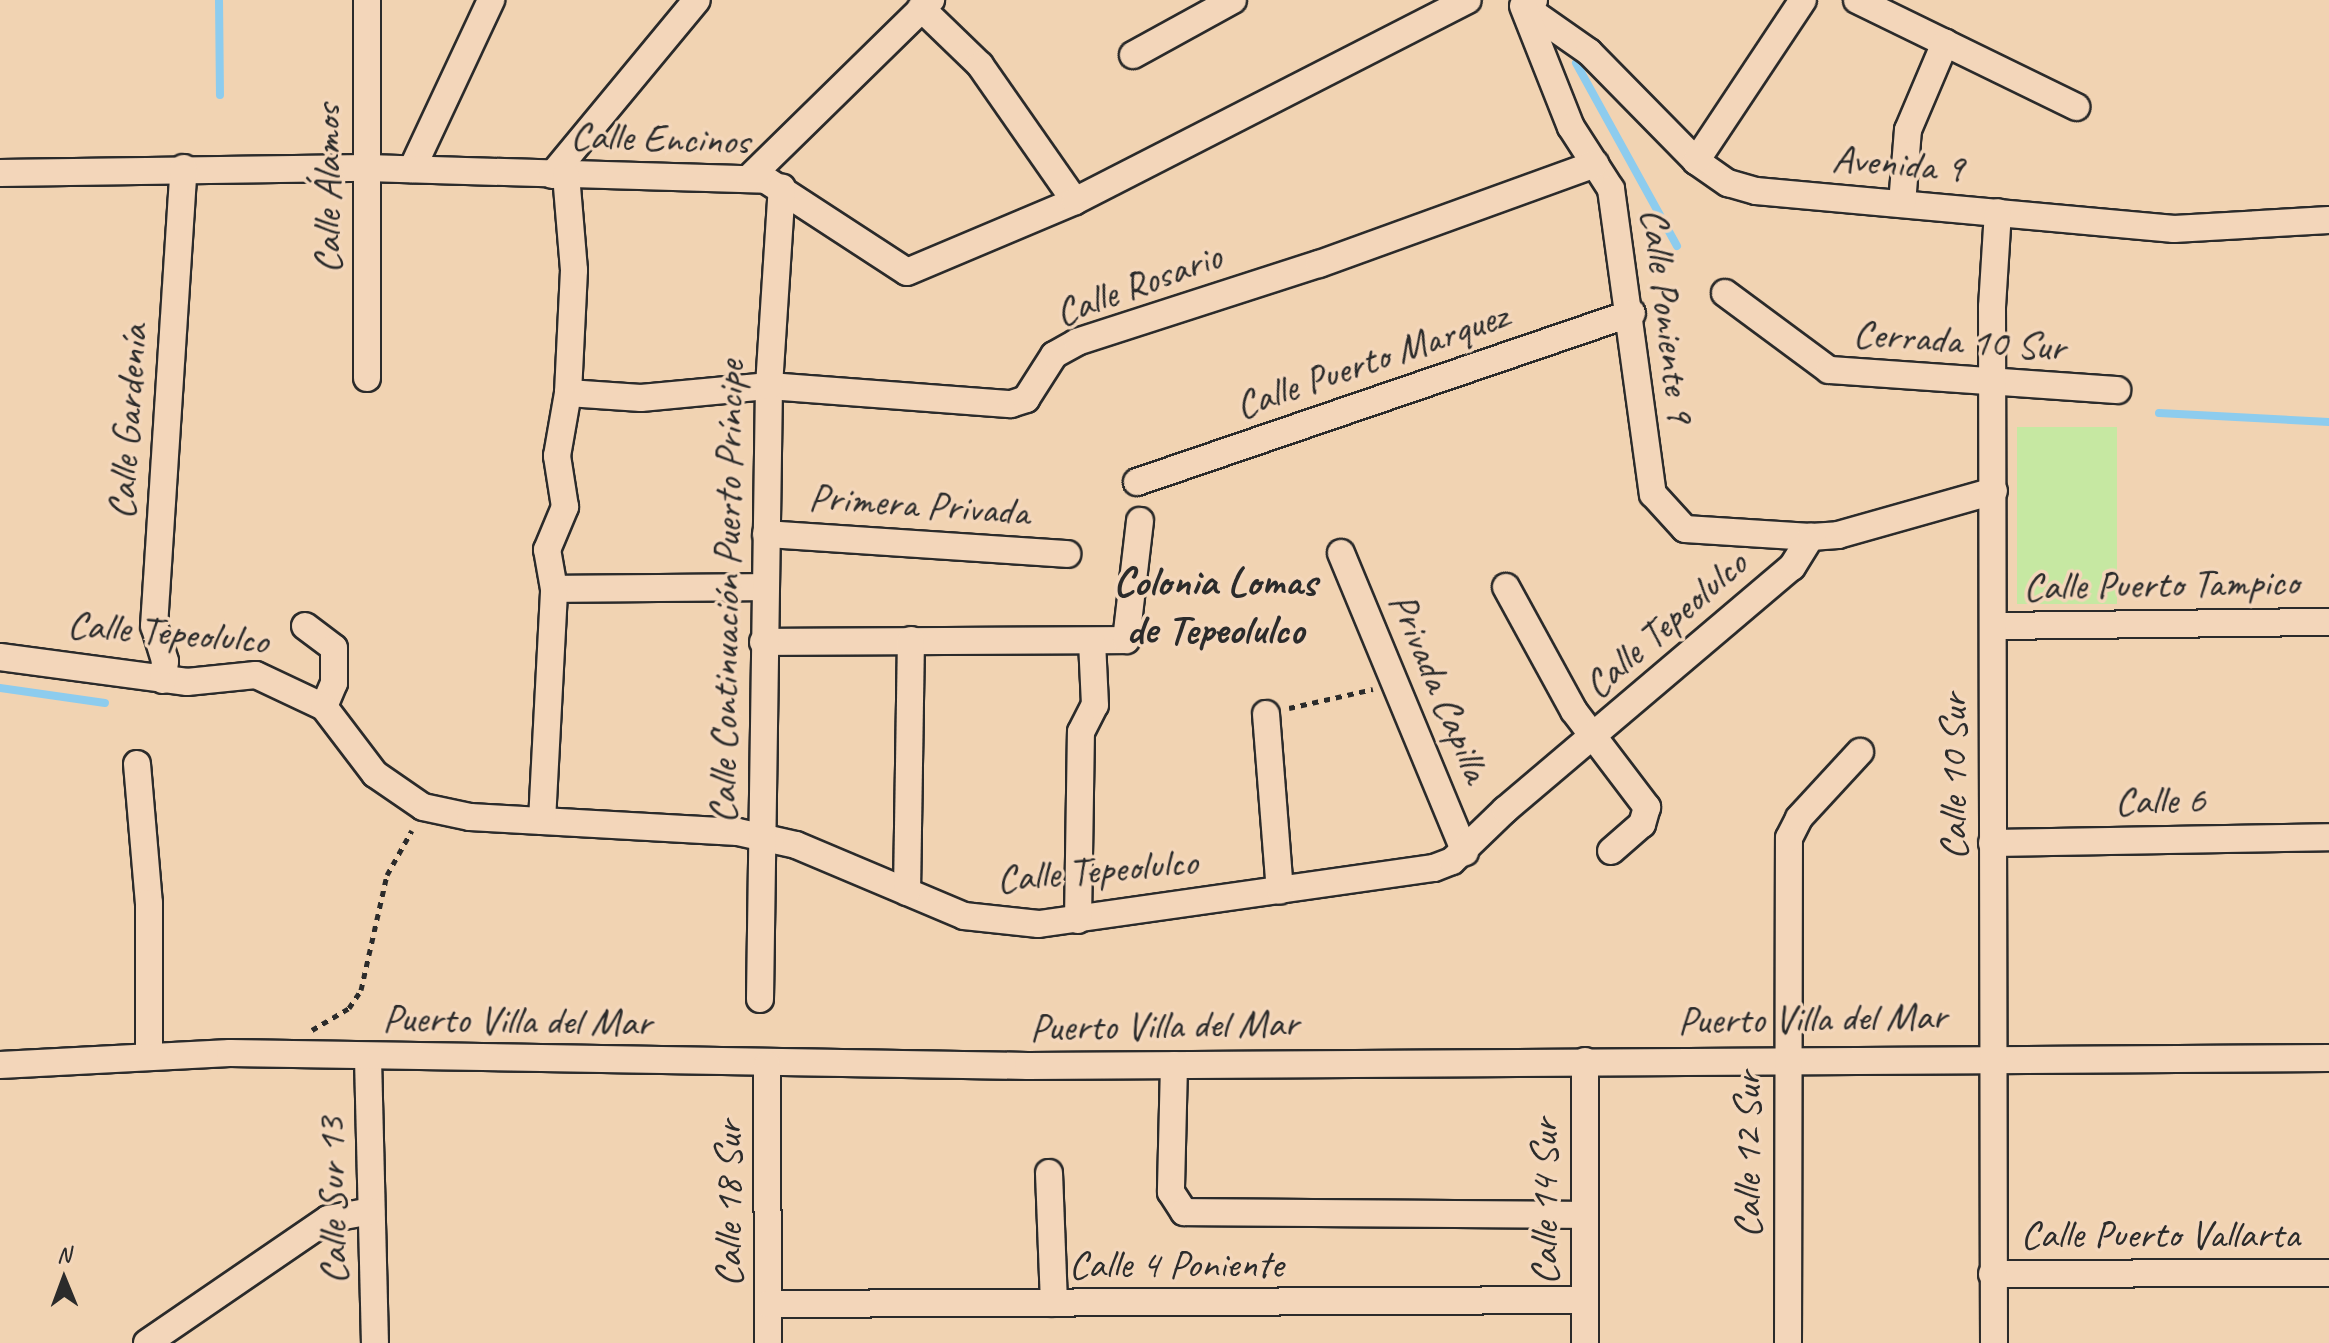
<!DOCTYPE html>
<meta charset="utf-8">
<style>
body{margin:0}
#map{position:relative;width:2329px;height:1343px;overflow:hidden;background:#f1d3b2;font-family:Caveat,sans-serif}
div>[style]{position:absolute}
.green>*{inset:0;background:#c6e8a2;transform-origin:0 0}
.stream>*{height:8px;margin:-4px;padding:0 4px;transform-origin:4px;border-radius:4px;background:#8dccee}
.path>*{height:5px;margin-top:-2.5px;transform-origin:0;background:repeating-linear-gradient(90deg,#2b2b2b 0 6px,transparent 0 12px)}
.roads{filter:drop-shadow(2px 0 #2b2b2b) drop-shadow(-2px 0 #2b2b2b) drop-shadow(0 2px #2b2b2b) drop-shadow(0 -2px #2b2b2b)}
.minor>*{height:26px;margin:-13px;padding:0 13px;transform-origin:13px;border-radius:13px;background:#f3d6ba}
span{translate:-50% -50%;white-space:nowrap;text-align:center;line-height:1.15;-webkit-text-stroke:7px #f3d6ba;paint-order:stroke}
.street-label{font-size:40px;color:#2b2b2b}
.neighbourhood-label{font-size:42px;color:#2b2b2b;font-weight:700}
.north{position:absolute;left:24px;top:1239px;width:80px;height:80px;-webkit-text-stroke:6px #f3d6ba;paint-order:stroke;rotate:359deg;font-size:22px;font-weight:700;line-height:32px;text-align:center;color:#2b2b2b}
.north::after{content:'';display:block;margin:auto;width:28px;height:36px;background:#2b2b2b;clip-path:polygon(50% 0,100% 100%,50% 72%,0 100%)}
</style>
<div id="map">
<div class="green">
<div style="left:2017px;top:427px;width:100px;height:177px"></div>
</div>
<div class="stream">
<div style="left:219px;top:0;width:95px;rotate:89.4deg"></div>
<div style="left:1576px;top:63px;width:209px;rotate:61.1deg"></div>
<div style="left:2159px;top:413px;width:170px;rotate:3deg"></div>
<div style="left:0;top:688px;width:106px;rotate:8.1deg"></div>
</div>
<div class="path">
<div style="left:1289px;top:708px;width:86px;rotate:-12.7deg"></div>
<div style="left:312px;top:1030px;width:43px;rotate:-30.7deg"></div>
<div style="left:349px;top:1008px;width:22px;rotate:-56deg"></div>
<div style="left:361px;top:990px;width:118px;rotate:-77.3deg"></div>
<div style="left:387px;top:875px;width:51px;rotate:-60.9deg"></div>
</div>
<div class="roads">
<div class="minor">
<div style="left:1534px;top:0;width:11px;rotate:135deg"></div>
<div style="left:1526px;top:8px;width:77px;rotate:34.9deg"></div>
<div style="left:1589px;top:52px;width:153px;rotate:45.5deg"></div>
<div style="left:1696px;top:161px;width:39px;rotate:35deg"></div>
<div style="left:1728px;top:183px;width:29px;rotate:16deg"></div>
<div style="left:1756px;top:191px;width:420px;rotate:5.2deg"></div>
<div style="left:2174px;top:229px;width:155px;rotate:-3.3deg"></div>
<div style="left:1857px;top:0;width:244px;rotate:26deg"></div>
<div style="left:1523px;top:6px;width:130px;rotate:68.4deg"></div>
<div style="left:1571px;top:127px;width:74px;rotate:57.2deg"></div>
<div style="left:1611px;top:189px;width:308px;rotate:82.2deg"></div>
<div style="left:1653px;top:494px;width:47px;rotate:47.6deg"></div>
<div style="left:1685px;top:529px;width:126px;rotate:3.6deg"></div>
<div style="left:921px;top:8px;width:82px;rotate:44deg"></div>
<div style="left:980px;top:65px;width:166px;rotate:55.1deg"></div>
<div style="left:1133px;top:55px;width:114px;rotate:-28.8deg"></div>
<div style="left:1696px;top:161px;width:193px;rotate:-56.4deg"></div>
<div style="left:412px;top:169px;width:187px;rotate:-64.9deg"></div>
<div style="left:0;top:173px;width:367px;rotate:-0.8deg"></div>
<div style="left:367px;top:168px;width:399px;rotate:1.7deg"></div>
<div style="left:766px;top:180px;width:168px;rotate:33.1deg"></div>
<div style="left:907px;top:272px;width:182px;rotate:-22.9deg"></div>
<div style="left:1075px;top:201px;width:441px;rotate:-27.1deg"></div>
<div style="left:552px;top:175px;width:227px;rotate:-50.4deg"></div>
<div style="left:749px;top:178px;width:255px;rotate:-44.4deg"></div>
<div style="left:1902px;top:204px;width:74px;rotate:-85.4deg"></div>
<div style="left:1908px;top:130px;width:95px;rotate:-67deg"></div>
<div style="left:1725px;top:293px;width:129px;rotate:36.5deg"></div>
<div style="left:1829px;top:370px;width:289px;rotate:4deg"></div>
<div style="left:367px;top:378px;width:378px;rotate:-90deg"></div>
<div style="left:568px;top:393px;width:73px;rotate:3.9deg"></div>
<div style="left:641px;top:398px;width:129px;rotate:-5.4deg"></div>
<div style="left:769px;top:386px;width:243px;rotate:4.3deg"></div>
<div style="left:1011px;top:404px;width:16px;rotate:-18deg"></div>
<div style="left:1026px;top:399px;width:52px;rotate:-57.5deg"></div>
<div style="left:1054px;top:355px;width:26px;rotate:-29deg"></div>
<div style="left:1077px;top:342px;width:254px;rotate:-17.9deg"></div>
<div style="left:1319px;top:264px;width:294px;rotate:-19.9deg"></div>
<div style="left:1137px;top:482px;width:523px;rotate:-18.85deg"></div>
<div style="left:766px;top:534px;width:302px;rotate:3.8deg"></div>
<div style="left:1341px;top:553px;width:324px;rotate:67.5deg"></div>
<div style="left:1506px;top:587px;width:141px;rotate:61.3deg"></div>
<div style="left:1574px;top:711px;width:121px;rotate:52.8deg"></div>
<div style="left:1647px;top:807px;width:18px;rotate:106deg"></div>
<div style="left:1642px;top:824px;width:41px;rotate:138.9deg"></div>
<div style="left:554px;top:589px;width:209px;rotate:-0.5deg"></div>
<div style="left:305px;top:626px;width:36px;rotate:37deg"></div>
<div style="left:334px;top:648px;width:35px;rotate:90deg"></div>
<div style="left:334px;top:683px;width:26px;rotate:113deg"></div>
<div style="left:1994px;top:626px;width:335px;rotate:-0.7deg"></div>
<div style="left:763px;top:642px;width:363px;rotate:-0.3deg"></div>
<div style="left:1126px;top:640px;width:120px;rotate:-83.3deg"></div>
<div style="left:0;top:657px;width:189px;rotate:7.6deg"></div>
<div style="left:187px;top:682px;width:69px;rotate:-5.8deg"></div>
<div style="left:256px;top:675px;width:75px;rotate:25.2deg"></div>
<div style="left:324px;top:707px;width:84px;rotate:52.7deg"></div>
<div style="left:375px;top:774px;width:58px;rotate:34.5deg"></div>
<div style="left:423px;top:807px;width:48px;rotate:12deg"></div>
<div style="left:470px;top:817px;width:268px;rotate:3.2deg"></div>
<div style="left:738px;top:832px;width:59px;rotate:12.6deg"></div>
<div style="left:796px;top:845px;width:182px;rotate:22.9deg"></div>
<div style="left:964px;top:916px;width:75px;rotate:6.1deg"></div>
<div style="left:1039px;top:924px;width:399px;rotate:-8.1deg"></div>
<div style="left:1434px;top:868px;width:19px;rotate:-21deg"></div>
<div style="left:1452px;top:861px;width:74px;rotate:-43.9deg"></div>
<div style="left:1505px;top:810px;width:376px;rotate:-40.3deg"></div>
<div style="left:1792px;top:567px;width:36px;rotate:-58deg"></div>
<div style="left:1811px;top:537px;width:27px;rotate:-4deg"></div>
<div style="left:1838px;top:535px;width:162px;rotate:-15.8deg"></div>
<div style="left:163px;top:680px;width:19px;rotate:-84deg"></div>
<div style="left:165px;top:661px;width:37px;rotate:-107deg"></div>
<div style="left:154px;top:626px;width:459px;rotate:-86.3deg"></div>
<div style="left:1266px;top:714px;width:177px;rotate:85.5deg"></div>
<div style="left:137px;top:764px;width:140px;rotate:85.1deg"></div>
<div style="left:149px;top:903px;width:152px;rotate:90deg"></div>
<div style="left:542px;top:821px;width:232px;rotate:-87deg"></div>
<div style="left:554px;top:589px;width:40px;rotate:-100deg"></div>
<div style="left:547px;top:550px;width:47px;rotate:-67.3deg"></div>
<div style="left:565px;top:507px;width:52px;rotate:-98.9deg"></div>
<div style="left:557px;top:456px;width:64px;rotate:-80.1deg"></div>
<div style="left:568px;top:393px;width:123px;rotate:-87.2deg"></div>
<div style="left:574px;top:270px;width:95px;rotate:-94.8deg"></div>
<div style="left:1992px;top:843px;width:337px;rotate:-1deg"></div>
<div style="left:907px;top:892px;width:252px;rotate:-89.1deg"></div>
<div style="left:1078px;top:920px;width:188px;rotate:-89.1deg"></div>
<div style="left:1081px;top:732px;width:30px;rotate:-63deg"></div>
<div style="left:1095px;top:705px;width:63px;rotate:-92.7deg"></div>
<div style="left:760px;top:999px;width:613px;rotate:-89.16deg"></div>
<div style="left:769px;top:386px;width:199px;rotate:-86.3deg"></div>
<div style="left:368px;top:1058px;width:285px;rotate:88.6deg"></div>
<div style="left:0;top:1065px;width:230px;rotate:-3deg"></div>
<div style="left:230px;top:1053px;width:798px;rotate:0.93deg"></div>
<div style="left:1028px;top:1066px;width:1301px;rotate:-0.35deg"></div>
<div style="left:767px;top:1065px;width:278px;rotate:89.8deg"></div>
<div style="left:1174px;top:1065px;width:127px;rotate:91.4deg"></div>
<div style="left:1171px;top:1192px;width:24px;rotate:57deg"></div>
<div style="left:1184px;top:1212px;width:400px;rotate:0.4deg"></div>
<div style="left:1049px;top:1173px;width:130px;rotate:87.8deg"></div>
<div style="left:1992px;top:1274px;width:337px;rotate:-0.2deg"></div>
<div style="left:768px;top:1304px;width:816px;rotate:-0.28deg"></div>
<div style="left:147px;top:1343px;width:219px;rotate:-34.4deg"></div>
<div style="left:328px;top:1219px;width:44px;rotate:-10.5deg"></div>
<div style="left:1585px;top:1343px;width:282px;rotate:-90deg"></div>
<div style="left:1788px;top:1343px;width:505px;rotate:-89.89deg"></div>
<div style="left:1789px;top:838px;width:22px;rotate:-63deg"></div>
<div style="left:1799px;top:818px;width:90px;rotate:-47.3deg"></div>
<div style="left:1994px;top:1343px;width:1036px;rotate:-90.11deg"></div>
<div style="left:1992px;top:307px;width:95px;rotate:-86.4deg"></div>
</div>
</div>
<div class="street-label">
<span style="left:660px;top:138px;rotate:2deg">Calle Encinos</span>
<span style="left:1898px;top:163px;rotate:5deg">Avenida 9</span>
<span style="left:327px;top:189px;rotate:-90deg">Calle Álamos</span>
<span style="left:1138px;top:284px;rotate:-20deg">Calle Rosario</span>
<span style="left:1668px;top:315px;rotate:83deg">Calle Poniente 9</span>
<span style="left:1959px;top:340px;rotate:4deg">Cerrada 10 Sur</span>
<span style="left:1371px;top:360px;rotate:-19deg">Calle Puerto Marquez</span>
<span style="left:127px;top:422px;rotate:-86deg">Calle Gardenía</span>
<span style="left:919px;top:504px;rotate:4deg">Primera Privada</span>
<span style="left:2161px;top:584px;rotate:-1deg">Calle Puerto Tampico</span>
<span style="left:726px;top:592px;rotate:-89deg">Calle Continuación Puerto Príncipe</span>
<span style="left:1665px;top:624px;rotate:-41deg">Calle Tepeolulco</span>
<span style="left:168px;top:632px;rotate:5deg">Calle Tepeolulco</span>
<span style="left:1440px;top:687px;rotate:67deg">Privada Capilla</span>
<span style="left:1953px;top:777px;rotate:-90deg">Calle 10 Sur</span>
<span style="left:2160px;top:800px;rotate:-1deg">Calle 6</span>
<span style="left:1097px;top:870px;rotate:-5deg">Calle Tepeolulco</span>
<span style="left:1812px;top:1018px;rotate:-1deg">Puerto Villa del Mar</span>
<span style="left:517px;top:1020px;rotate:1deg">Puerto Villa del Mar</span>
<span style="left:1164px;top:1025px;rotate:-1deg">Puerto Villa del Mar</span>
<span style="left:1747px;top:1155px;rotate:-90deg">Calle 12 Sur</span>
<span style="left:332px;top:1201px;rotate:-91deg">Calle Sur 13</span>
<span style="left:1544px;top:1202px;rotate:-90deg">Calle 14 Sur</span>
<span style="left:728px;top:1204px;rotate:-90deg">Calle 18 Sur</span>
<span style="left:2160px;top:1234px">Calle Puerto Vallarta</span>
<span style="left:1176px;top:1264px">Calle 4 Poniente</span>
</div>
<div class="neighbourhood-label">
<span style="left:1215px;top:606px">Colonia Lomas<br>de Tepeolulco</span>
</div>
<div class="north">N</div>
</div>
